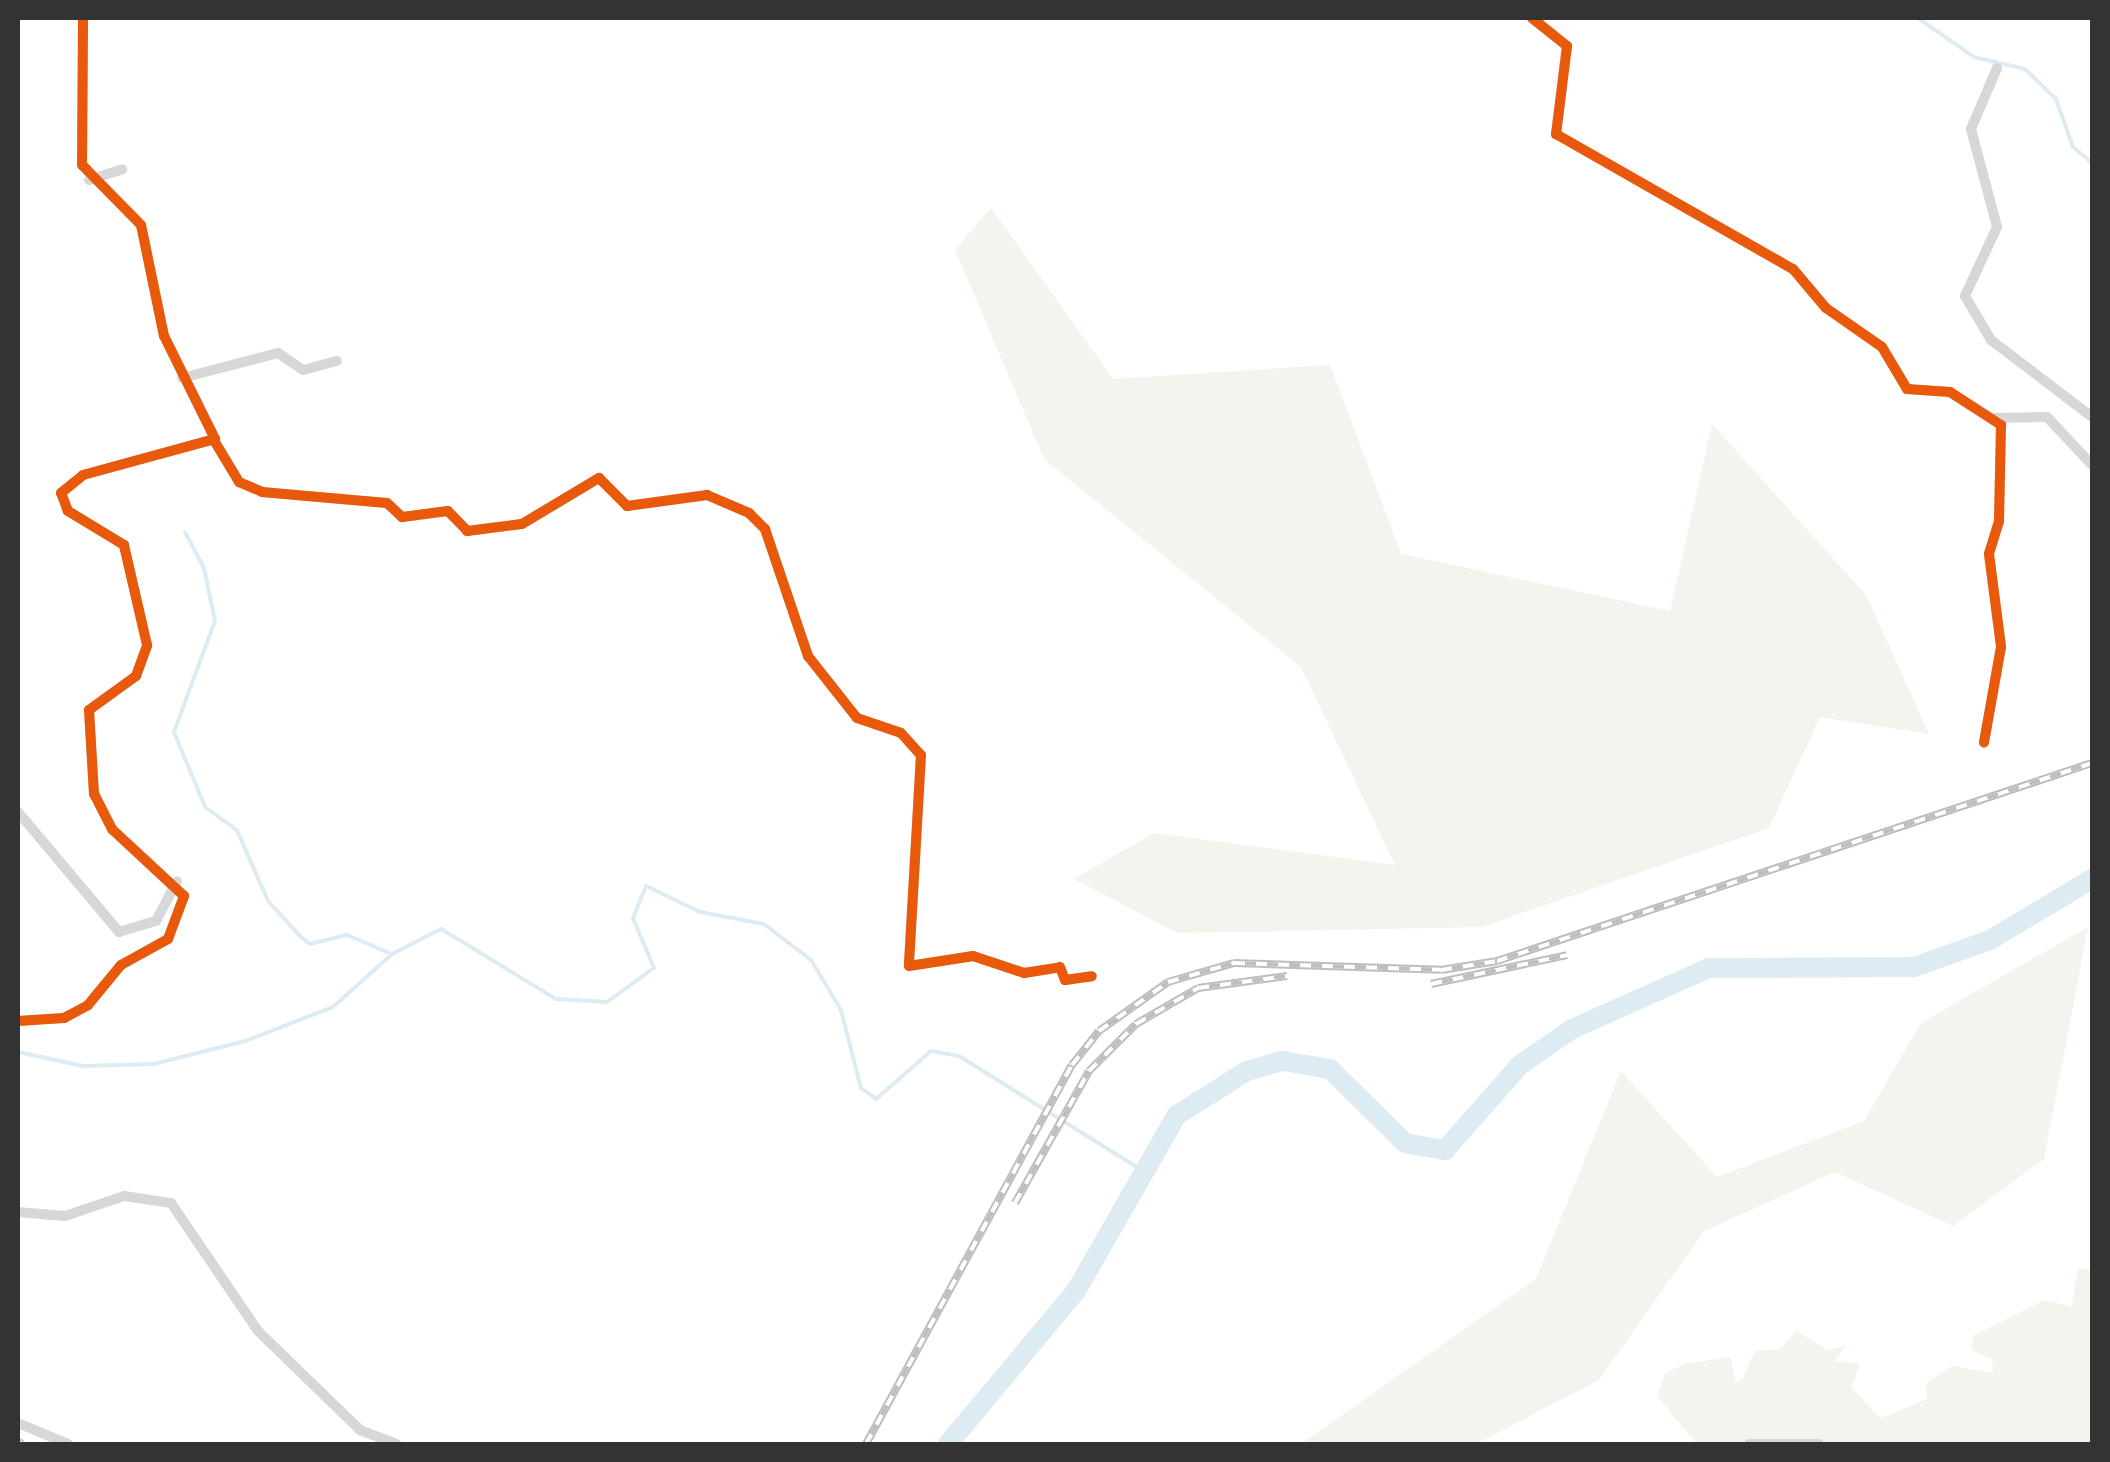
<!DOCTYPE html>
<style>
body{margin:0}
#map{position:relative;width:2110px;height:1462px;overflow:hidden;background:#fff;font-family:Cabin,sans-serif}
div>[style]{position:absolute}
.green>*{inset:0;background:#f1f5ed}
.stream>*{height:4px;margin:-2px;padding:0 2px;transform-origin:2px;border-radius:2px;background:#ddebf3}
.river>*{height:20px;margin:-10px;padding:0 10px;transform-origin:10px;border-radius:10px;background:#ddebf3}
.minor>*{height:10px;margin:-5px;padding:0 5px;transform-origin:5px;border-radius:5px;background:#d7d7d7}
.rail>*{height:8px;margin-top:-4px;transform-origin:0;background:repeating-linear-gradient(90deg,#fff 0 11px,#bebebe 0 22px);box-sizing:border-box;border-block:2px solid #bebebe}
.cycleway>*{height:10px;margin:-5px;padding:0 5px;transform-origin:5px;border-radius:5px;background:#e8590c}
span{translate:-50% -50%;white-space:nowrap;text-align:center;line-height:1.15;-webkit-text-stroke:10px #fff;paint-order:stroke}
.frame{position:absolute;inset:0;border:20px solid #333;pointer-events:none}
</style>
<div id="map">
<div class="green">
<div style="clip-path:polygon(991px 208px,1113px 379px,1330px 365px,1401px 554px,1670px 611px,1712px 424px,1866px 595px,1929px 734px,1820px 717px,1769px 828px,1481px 927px,1177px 933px,1074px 879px,1154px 833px,1395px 865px,1301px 667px,1044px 459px,955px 250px)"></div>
<div style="clip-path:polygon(2088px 927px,2044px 1159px,1953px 1226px,1835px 1172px,1704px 1231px,1599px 1380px,1476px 1444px,1301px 1444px,1536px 1279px,1621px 1071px,1717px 1177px,1864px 1121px,1921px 1023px)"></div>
<div style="clip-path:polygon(2078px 1268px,2092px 1270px,2092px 1444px,1697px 1444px,1657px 1396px,1665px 1373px,1685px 1364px,1731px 1357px,1735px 1383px,1742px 1380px,1755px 1351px,1781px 1349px,1796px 1331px,1827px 1350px,1846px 1346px,1834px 1361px,1860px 1364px,1851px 1387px,1880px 1418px,1927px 1399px,1926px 1383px,1952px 1366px,1993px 1373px,1992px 1359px,1971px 1350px,1973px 1336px,2045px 1300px,2072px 1307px)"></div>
</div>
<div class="stream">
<div style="left:1918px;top:18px;width:68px;rotate:34.9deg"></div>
<div style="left:1974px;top:57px;width:52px;rotate:13.2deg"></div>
<div style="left:2025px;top:69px;width:43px;rotate:44.1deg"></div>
<div style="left:2056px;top:99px;width:51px;rotate:70.5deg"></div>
<div style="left:2073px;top:147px;width:25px;rotate:40deg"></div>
<div style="left:185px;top:532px;width:41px;rotate:62.2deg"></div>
<div style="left:204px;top:568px;width:54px;rotate:78.3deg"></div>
<div style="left:215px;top:621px;width:118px;rotate:110.3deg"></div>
<div style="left:174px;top:732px;width:81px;rotate:67.5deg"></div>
<div style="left:205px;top:807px;width:39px;rotate:36deg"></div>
<div style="left:237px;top:830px;width:77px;rotate:66.4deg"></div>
<div style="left:268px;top:901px;width:49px;rotate:47.5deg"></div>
<div style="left:301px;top:937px;width:11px;rotate:38deg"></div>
<div style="left:310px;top:944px;width:38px;rotate:-14deg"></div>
<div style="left:347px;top:935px;width:49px;rotate:22.9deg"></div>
<div style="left:18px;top:1052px;width:67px;rotate:12deg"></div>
<div style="left:84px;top:1066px;width:70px;rotate:-1.6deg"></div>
<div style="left:154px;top:1064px;width:94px;rotate:-14.2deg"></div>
<div style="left:245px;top:1041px;width:94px;rotate:-21.1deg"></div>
<div style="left:333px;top:1007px;width:79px;rotate:-41.9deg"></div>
<div style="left:392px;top:954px;width:55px;rotate:-27deg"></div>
<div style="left:441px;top:929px;width:135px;rotate:31.3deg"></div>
<div style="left:556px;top:999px;width:51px;rotate:3.4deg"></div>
<div style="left:607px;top:1002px;width:58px;rotate:-35.9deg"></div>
<div style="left:654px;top:968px;width:54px;rotate:-112.8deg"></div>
<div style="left:633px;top:918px;width:35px;rotate:-68deg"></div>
<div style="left:646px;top:886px;width:60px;rotate:25.7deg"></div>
<div style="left:700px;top:912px;width:65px;rotate:10.6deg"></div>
<div style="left:764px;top:924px;width:59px;rotate:37.5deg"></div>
<div style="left:811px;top:960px;width:58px;rotate:59deg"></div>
<div style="left:841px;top:1010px;width:81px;rotate:75.6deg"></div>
<div style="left:861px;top:1088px;width:19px;rotate:36deg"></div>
<div style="left:876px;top:1099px;width:73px;rotate:-41.1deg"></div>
<div style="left:931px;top:1051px;width:28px;rotate:10deg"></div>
<div style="left:959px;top:1056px;width:217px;rotate:32deg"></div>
</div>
<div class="river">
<div style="left:948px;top:1444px;width:199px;rotate:-50.1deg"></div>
<div style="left:1076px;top:1291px;width:203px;rotate:-60.2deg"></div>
<div style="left:1177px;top:1115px;width:83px;rotate:-32.2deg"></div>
<div style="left:1247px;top:1071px;width:37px;rotate:-16deg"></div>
<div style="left:1283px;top:1061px;width:48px;rotate:9.7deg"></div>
<div style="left:1330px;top:1069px;width:105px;rotate:44.6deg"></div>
<div style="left:1405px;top:1143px;width:41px;rotate:9.9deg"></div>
<div style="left:1445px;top:1150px;width:113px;rotate:-48.6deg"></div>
<div style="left:1520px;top:1065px;width:63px;rotate:-34.7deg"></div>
<div style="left:1572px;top:1029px;width:150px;rotate:-24deg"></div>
<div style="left:1709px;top:968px;width:205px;rotate:-0.3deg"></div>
<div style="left:1914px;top:967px;width:81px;rotate:-19.6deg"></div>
<div style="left:1990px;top:940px;width:119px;rotate:-30.9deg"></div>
</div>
<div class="minor">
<div style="left:1532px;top:18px;width:45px;rotate:38.7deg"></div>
<div style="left:1567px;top:46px;width:89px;rotate:97.1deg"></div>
<div style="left:1556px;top:134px;width:273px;rotate:29.7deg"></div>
<div style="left:1793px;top:269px;width:51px;rotate:49.8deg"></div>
<div style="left:1826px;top:308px;width:68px;rotate:34.9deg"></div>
<div style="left:1882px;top:347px;width:49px;rotate:59.2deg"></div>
<div style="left:1907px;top:389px;width:43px;rotate:4deg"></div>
<div style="left:1950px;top:392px;width:61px;rotate:32.9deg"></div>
<div style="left:2001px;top:425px;width:96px;rotate:91.2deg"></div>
<div style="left:1999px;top:521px;width:34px;rotate:107deg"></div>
<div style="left:1989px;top:554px;width:94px;rotate:82.6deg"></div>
<div style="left:2001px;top:647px;width:97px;rotate:100.1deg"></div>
<div style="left:1997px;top:68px;width:66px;rotate:113.1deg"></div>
<div style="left:1971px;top:129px;width:101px;rotate:75.1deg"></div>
<div style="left:1997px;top:227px;width:76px;rotate:114.9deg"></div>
<div style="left:1965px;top:296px;width:51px;rotate:59.4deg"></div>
<div style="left:1991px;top:340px;width:127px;rotate:37.3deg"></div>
<div style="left:89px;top:180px;width:35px;rotate:-18deg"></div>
<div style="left:182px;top:378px;width:99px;rotate:-14.6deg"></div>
<div style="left:278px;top:353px;width:30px;rotate:34deg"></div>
<div style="left:303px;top:370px;width:35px;rotate:-15deg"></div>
<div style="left:1994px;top:418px;width:53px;rotate:-1.1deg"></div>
<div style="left:2047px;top:417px;width:66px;rotate:46.8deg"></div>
<div style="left:215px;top:442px;width:47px;rotate:59deg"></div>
<div style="left:239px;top:482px;width:25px;rotate:23deg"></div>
<div style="left:262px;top:492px;width:125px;rotate:5deg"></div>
<div style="left:387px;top:503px;width:21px;rotate:43deg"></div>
<div style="left:402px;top:517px;width:46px;rotate:-7.4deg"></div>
<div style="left:448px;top:511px;width:28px;rotate:46deg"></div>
<div style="left:467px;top:531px;width:55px;rotate:-7.3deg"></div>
<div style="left:522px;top:524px;width:90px;rotate:-30.9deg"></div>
<div style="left:599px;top:478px;width:40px;rotate:45deg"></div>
<div style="left:627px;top:506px;width:81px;rotate:-7.8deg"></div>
<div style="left:707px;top:495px;width:46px;rotate:23.2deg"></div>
<div style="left:749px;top:513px;width:23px;rotate:45deg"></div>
<div style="left:765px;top:529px;width:134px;rotate:71.3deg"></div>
<div style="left:808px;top:656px;width:79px;rotate:51.7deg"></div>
<div style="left:857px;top:718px;width:46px;rotate:18.8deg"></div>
<div style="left:901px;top:733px;width:30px;rotate:48deg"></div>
<div style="left:921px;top:755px;width:211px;rotate:93.3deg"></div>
<div style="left:909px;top:966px;width:65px;rotate:-8.9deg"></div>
<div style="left:973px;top:956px;width:54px;rotate:18.4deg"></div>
<div style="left:1024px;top:973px;width:36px;rotate:-9deg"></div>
<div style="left:1060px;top:967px;width:14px;rotate:69deg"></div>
<div style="left:1065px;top:980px;width:27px;rotate:-8deg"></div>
<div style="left:18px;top:812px;width:157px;rotate:49.9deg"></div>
<div style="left:119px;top:932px;width:39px;rotate:-17deg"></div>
<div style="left:156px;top:921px;width:45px;rotate:-62.3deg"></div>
<div style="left:18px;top:1021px;width:46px;rotate:-3.7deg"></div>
<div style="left:64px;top:1018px;width:27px;rotate:-28deg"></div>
<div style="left:88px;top:1005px;width:52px;rotate:-50.5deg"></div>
<div style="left:121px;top:965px;width:54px;rotate:-29deg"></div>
<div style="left:168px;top:939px;width:46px;rotate:-69.6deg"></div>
<div style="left:184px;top:896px;width:98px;rotate:-137.1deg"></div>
<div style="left:112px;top:829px;width:39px;rotate:-117deg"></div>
<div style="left:94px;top:794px;width:84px;rotate:-93.4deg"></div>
<div style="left:89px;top:710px;width:58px;rotate:-35.9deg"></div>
<div style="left:136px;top:676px;width:33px;rotate:-70deg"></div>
<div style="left:147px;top:645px;width:103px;rotate:-103deg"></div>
<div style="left:124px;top:545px;width:66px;rotate:-148.7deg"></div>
<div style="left:68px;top:511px;width:19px;rotate:-111deg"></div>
<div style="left:61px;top:493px;width:28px;rotate:-39deg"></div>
<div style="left:83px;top:475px;width:137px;rotate:-15.3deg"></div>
<div style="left:215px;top:439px;width:115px;rotate:-116.3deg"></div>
<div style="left:164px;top:336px;width:113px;rotate:-101.7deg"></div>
<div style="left:141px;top:225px;width:84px;rotate:-134.5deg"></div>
<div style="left:82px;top:165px;width:147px;rotate:-89.6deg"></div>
<div style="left:18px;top:1212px;width:47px;rotate:4.9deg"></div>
<div style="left:65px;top:1216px;width:62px;rotate:-18.7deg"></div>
<div style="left:124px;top:1196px;width:48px;rotate:8.5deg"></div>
<div style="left:171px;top:1203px;width:155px;rotate:55.8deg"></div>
<div style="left:258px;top:1331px;width:142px;rotate:44.1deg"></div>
<div style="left:360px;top:1430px;width:39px;rotate:21deg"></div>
<div style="left:18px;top:1423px;width:54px;rotate:22.8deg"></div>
<div style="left:1749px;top:1444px;width:70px"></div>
</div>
<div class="rail">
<div style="left:1431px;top:984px;width:139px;rotate:-12deg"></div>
<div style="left:1015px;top:1203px;width:151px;rotate:-60.7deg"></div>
<div style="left:1089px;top:1071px;width:66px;rotate:-45deg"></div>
<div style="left:1136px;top:1024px;width:72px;rotate:-30.1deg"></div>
<div style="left:1198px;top:988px;width:90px;rotate:-7.7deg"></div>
<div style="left:18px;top:1442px;width:5px;rotate:22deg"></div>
<div style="left:866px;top:1444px;width:431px;rotate:-61.5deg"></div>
<div style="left:1072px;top:1065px;width:43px;rotate:-51.5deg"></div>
<div style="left:1099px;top:1031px;width:85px;rotate:-35.4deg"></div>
<div style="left:1168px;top:982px;width:69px;rotate:-16.1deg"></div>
<div style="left:1234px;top:963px;width:207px;rotate:1.9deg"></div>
<div style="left:1441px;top:970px;width:57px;rotate:-9.1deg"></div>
<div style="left:1497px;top:961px;width:627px;rotate:-18.41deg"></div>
</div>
<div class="cycleway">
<div style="left:1532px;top:18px;width:45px;rotate:38.7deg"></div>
<div style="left:1567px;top:46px;width:89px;rotate:97.1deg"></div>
<div style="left:1556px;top:134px;width:273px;rotate:29.7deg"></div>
<div style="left:1793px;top:269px;width:51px;rotate:49.8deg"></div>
<div style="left:1826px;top:308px;width:68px;rotate:34.9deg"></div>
<div style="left:1882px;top:347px;width:49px;rotate:59.2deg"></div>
<div style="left:1907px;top:389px;width:43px;rotate:4deg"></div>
<div style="left:1950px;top:392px;width:61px;rotate:32.9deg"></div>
<div style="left:2001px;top:425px;width:96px;rotate:91.2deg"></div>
<div style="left:1999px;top:521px;width:34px;rotate:107deg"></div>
<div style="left:1989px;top:554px;width:94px;rotate:82.6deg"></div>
<div style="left:2001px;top:647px;width:97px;rotate:100.1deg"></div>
<div style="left:215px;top:442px;width:47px;rotate:59deg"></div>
<div style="left:239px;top:482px;width:25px;rotate:23deg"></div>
<div style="left:262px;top:492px;width:125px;rotate:5deg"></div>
<div style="left:387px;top:503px;width:21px;rotate:43deg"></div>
<div style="left:402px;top:517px;width:46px;rotate:-7.4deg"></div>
<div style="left:448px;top:511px;width:28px;rotate:46deg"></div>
<div style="left:467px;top:531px;width:55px;rotate:-7.3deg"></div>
<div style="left:522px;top:524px;width:90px;rotate:-30.9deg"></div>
<div style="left:599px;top:478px;width:40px;rotate:45deg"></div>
<div style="left:627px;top:506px;width:81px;rotate:-7.8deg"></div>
<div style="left:707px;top:495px;width:46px;rotate:23.2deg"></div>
<div style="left:749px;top:513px;width:23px;rotate:45deg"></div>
<div style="left:765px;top:529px;width:134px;rotate:71.3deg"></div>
<div style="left:808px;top:656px;width:79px;rotate:51.7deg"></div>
<div style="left:857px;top:718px;width:46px;rotate:18.8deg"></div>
<div style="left:901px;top:733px;width:30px;rotate:48deg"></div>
<div style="left:921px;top:755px;width:211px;rotate:93.3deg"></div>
<div style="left:909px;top:966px;width:65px;rotate:-8.9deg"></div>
<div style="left:973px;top:956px;width:54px;rotate:18.4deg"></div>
<div style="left:1024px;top:973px;width:36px;rotate:-9deg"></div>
<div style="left:1060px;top:967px;width:14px;rotate:69deg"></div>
<div style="left:1065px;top:980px;width:27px;rotate:-8deg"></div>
<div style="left:18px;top:1021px;width:46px;rotate:-3.7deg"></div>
<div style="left:64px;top:1018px;width:27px;rotate:-28deg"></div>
<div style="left:88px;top:1005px;width:52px;rotate:-50.5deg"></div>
<div style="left:121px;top:965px;width:54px;rotate:-29deg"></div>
<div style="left:168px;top:939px;width:46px;rotate:-69.6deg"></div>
<div style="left:184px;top:896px;width:98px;rotate:-137.1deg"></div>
<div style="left:112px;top:829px;width:39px;rotate:-117deg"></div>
<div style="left:94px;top:794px;width:84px;rotate:-93.4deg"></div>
<div style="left:89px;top:710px;width:58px;rotate:-35.9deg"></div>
<div style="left:136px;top:676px;width:33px;rotate:-70deg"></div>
<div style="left:147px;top:645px;width:103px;rotate:-103deg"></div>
<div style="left:124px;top:545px;width:66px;rotate:-148.7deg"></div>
<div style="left:68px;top:511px;width:19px;rotate:-111deg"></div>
<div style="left:61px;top:493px;width:28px;rotate:-39deg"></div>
<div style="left:83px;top:475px;width:137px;rotate:-15.3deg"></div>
<div style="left:215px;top:439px;width:115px;rotate:-116.3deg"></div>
<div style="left:164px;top:336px;width:113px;rotate:-101.7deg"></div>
<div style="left:141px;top:225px;width:84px;rotate:-134.5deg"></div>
<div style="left:82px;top:165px;width:147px;rotate:-89.6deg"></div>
</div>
<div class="frame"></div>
</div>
